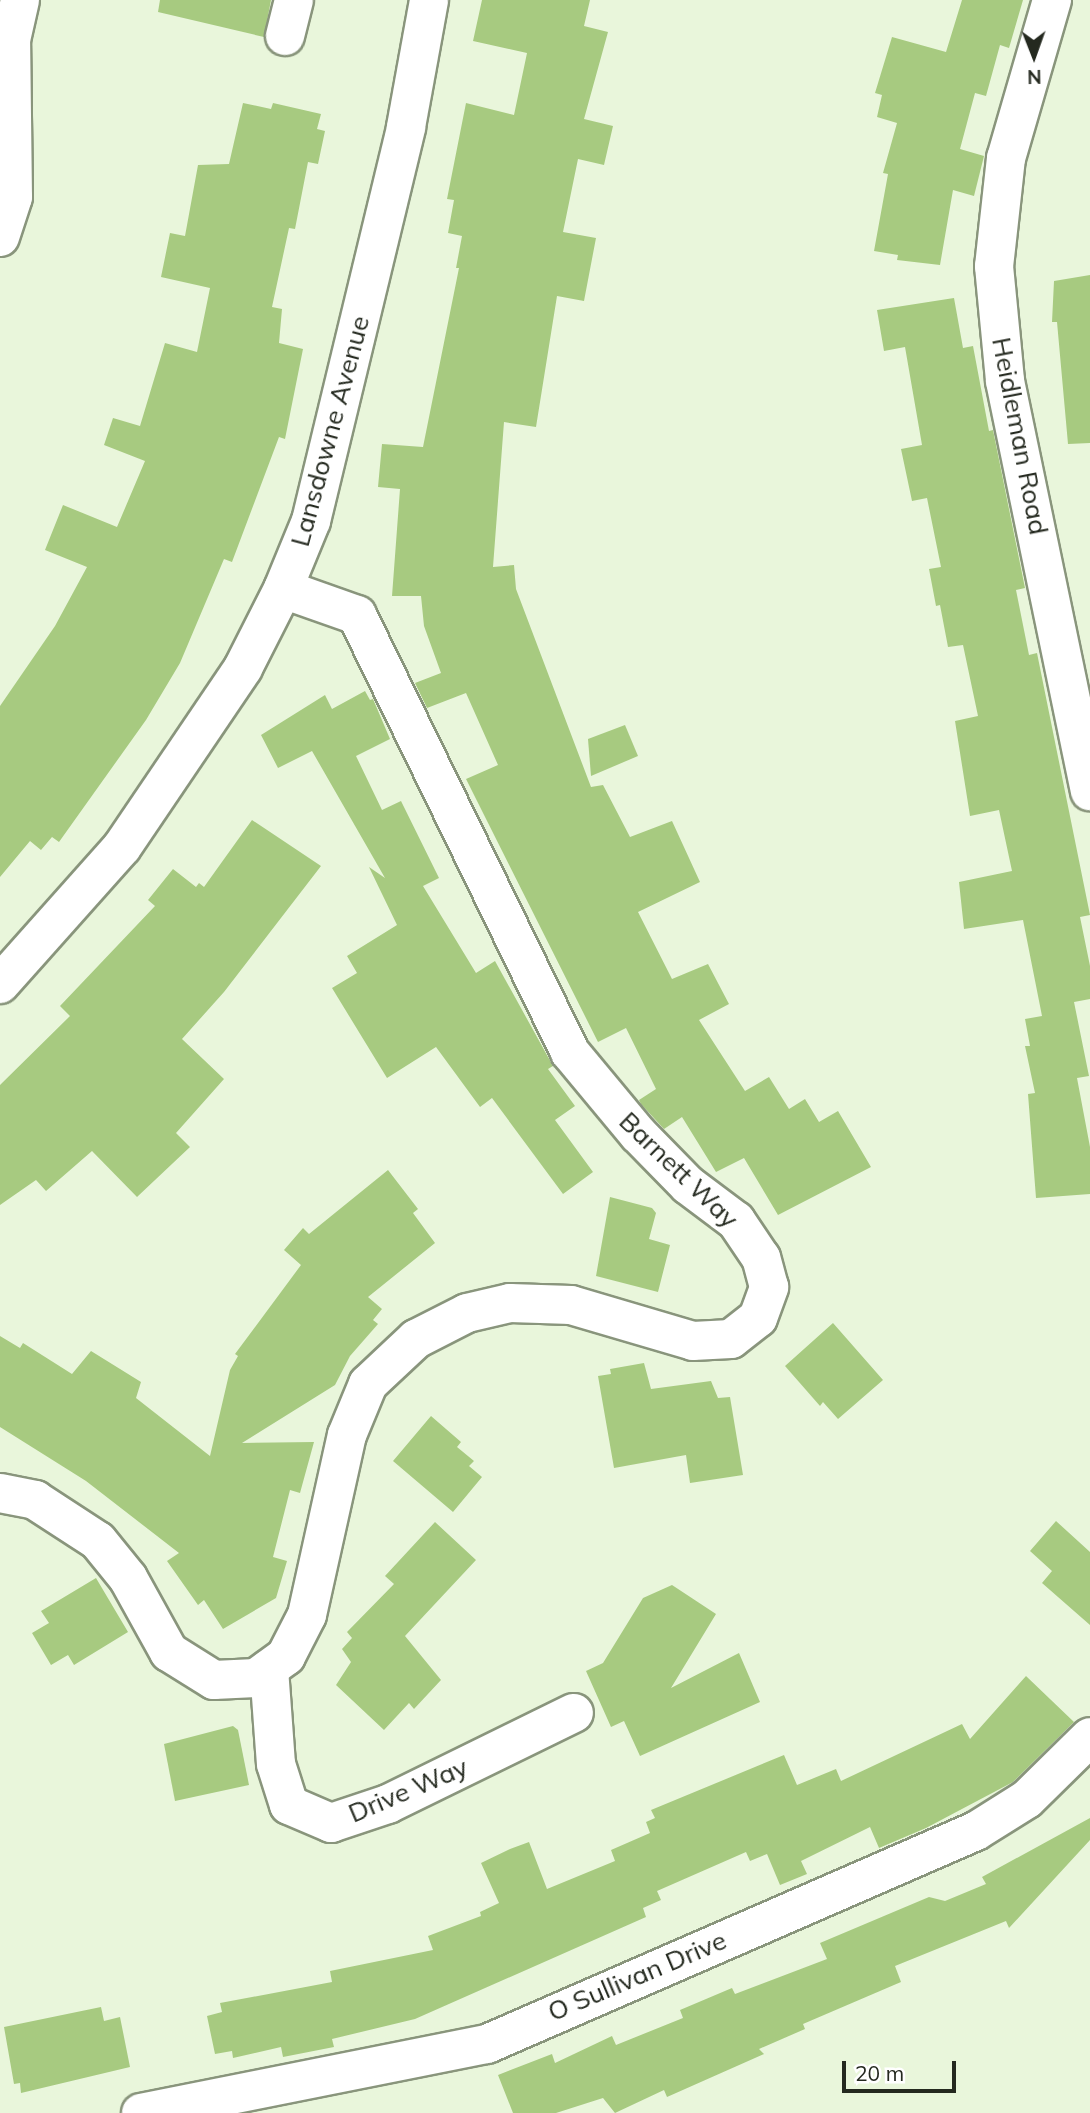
<!DOCTYPE html>
<style>
body{margin:0}
#map{position:relative;width:1090px;height:2113px;overflow:hidden;background:#e9f6db;font-family:Mulish,sans-serif}
div>[style]{position:absolute}
.building>*{inset:0;background:#a7ca80}
.roads{filter:drop-shadow(2px 0 #89957c) drop-shadow(-2px 0 #89957c) drop-shadow(0 2px #89957c) drop-shadow(0 -2px #89957c)}
.minor>*{height:38px;margin:-19px;padding:0 19px;transform-origin:19px;border-radius:19px;background:#fff}
span{translate:-50% -50%;white-space:nowrap;text-align:center;line-height:1.15;-webkit-text-stroke:6px #fff;paint-order:stroke}
.street-label{font-size:26px;color:#24291f}
.north{position:absolute;left:999px;top:21px;width:70px;height:70px;-webkit-text-stroke:5px #fff;paint-order:stroke;rotate:179deg;font-size:19px;font-weight:700;line-height:28px;text-align:center;color:#24291f}
.north::after{content:'';display:block;margin:auto;width:24px;height:32px;background:#24291f;clip-path:polygon(50% 0,100% 100%,50% 72%,0 100%)}
.scale{position:absolute;left:842px;top:2061px;width:114px;height:32px;box-sizing:border-box;border:4px solid #24291f;border-top:0;padding-left:9px;font-size:21px;line-height:24px;white-space:nowrap;color:#24291f;-webkit-text-stroke:5px #fff;paint-order:stroke}
</style>
<div id="map">
<div class="building">
<div style="clip-path:polygon(160px 0,271px 0,264px 37px,158px 12px)"></div>
<div style="clip-path:polygon(482px 0,590px 0,584px 26px,608px 32px,584px 119px,613px 126px,604px 165px,578px 159px,563px 232px,596px 238px,584px 301px,557px 296px,536px 427px,504px 422px,493px 567px,514px 565px,516px 589px,591px 787px,603px 785px,630px 837px,672px 821px,700px 882px,638px 912px,672px 979px,708px 964px,729px 1004px,699px 1020px,745px 1091px,769px 1077px,789px 1109px,805px 1099px,819px 1122px,838px 1111px,871px 1167px,778px 1215px,744px 1158px,716px 1172px,682px 1117px,664px 1129px,641px 1104px,639px 1100px,656px 1089px,626px 1028px,598px 1042px,466px 779px,498px 765px,466px 693px,427px 708px,415px 683px,441px 673px,424px 626px,421px 596px,392px 596px,400px 489px,378px 487px,382px 444px,423px 447px,459px 268px,456px 268px,462px 236px,448px 233px,454px 200px,447px 199px,466px 103px,514px 115px,527px 53px,473px 41px)"></div>
<div style="clip-path:polygon(962px 0,1023px 0,1009px 48px,1000px 45px,986px 96px,975px 93px,960px 149px,984px 156px,974px 196px,953px 190px,940px 265px,897px 260px,898px 255px,874px 251px,888px 174px,883px 173px,897px 123px,877px 117px,882px 95px,875px 93px,892px 37px,946px 52px)"></div>
<div style="clip-path:polygon(243px 103px,271px 109px,273px 103px,321px 114px,317px 129px,325px 131px,318px 164px,308px 162px,295px 229px,289px 228px,272px 307px,282px 309px,279px 343px,303px 349px,285px 439px,279px 437px,232px 562px,224px 559px,180px 663px,146px 720px,59px 842px,52px 837px,41px 850px,30px 841px,0 877px,0 706px,55px 626px,87px 567px,45px 550px,63px 505px,117px 527px,145px 461px,104px 445px,113px 418px,140px 426px,165px 343px,197px 352px,210px 288px,161px 277px,170px 233px,185px 236px,198px 165px,229px 164px)"></div>
<div style="clip-path:polygon(1090px 275px,1090px 443px,1068px 444px,1057px 322px,1052px 322px,1054px 281px)"></div>
<div style="clip-path:polygon(954px 298px,963px 348px,973px 346px,989px 431px,993px 430px,1025px 588px,1016px 590px,1029px 655px,1037px 653px,1090px 915px,1080px 917px,1090px 966px,1090px 999px,1074px 1002px,1089px 1076px,1077px 1078px,1090px 1147px,1090px 1194px,1036px 1198px,1028px 1094px,1035px 1093px,1025px 1046px,1030px 1046px,1025px 1019px,1042px 1016px,1023px 920px,964px 929px,959px 882px,1012px 871px,999px 810px,970px 816px,955px 721px,978px 716px,963px 645px,948px 647px,940px 605px,936px 606px,929px 569px,941px 567px,927px 498px,912px 501px,901px 449px,922px 445px,905px 347px,884px 351px,877px 310px)"></div>
<div style="clip-path:polygon(365px 691px,370px 700px,373px 699px,390px 739px,356px 756px,382px 810px,401px 801px,439px 878px,423px 886px,476px 973px,495px 961px,553px 1066px,548px 1069px,575px 1106px,555px 1120px,593px 1172px,563px 1194px,492px 1098px,480px 1107px,436px 1047px,387px 1078px,332px 988px,357px 973px,347px 956px,397px 925px,369px 867px,385px 878px,312px 751px,278px 768px,261px 735px,325px 695px,332px 709px)"></div>
<div style="clip-path:polygon(625px 725px,638px 756px,591px 776px,588px 739px)"></div>
<div style="clip-path:polygon(252px 820px,321px 866px,224px 992px,182px 1039px,224px 1079px,176px 1133px,190px 1147px,137px 1197px,92px 1151px,46px 1191px,36px 1180px,0 1205px,0 1085px,70px 1016px,60px 1006px,155px 906px,148px 900px,173px 869px,196px 887px,199px 883px,204px 887px)"></div>
<div style="clip-path:polygon(388px 1170px,418px 1209px,413px 1213px,435px 1243px,368px 1297px,382px 1309px,373px 1320px,378px 1324px,350px 1356px,335px 1385px,242px 1443px,314px 1442px,300px 1493px,290px 1490px,273px 1557px,287px 1561px,276px 1598px,223px 1629px,204px 1600px,198px 1605px,167px 1561px,179px 1553px,86px 1481px,0 1427px,0 1336px,20px 1348px,23px 1343px,72px 1374px,91px 1351px,141px 1382px,136px 1398px,210px 1456px,230px 1370px,238px 1356px,235px 1354px,301px 1265px,284px 1250px,303px 1228px,309px 1234px)"></div>
<div style="clip-path:polygon(610px 1197px,652px 1208px,656px 1213px,649px 1239px,670px 1245px,658px 1292px,596px 1276px)"></div>
<div style="clip-path:polygon(833px 1323px,883px 1380px,838px 1419px,823px 1402px,820px 1406px,785px 1366px)"></div>
<div style="clip-path:polygon(644px 1363px,651px 1389px,711px 1381px,718px 1398px,730px 1397px,743px 1475px,690px 1483px,686px 1455px,614px 1468px,598px 1376px,611px 1374px,610px 1369px)"></div>
<div style="clip-path:polygon(431px 1416px,461px 1442px,457px 1447px,474px 1461px,469px 1466px,482px 1477px,453px 1512px,393px 1461px)"></div>
<div style="clip-path:polygon(1056px 1521px,1090px 1552px,1090px 1625px,1042px 1583px,1052px 1571px,1030px 1551px)"></div>
<div style="clip-path:polygon(435px 1522px,476px 1560px,405px 1636px,441px 1680px,414px 1709px,409px 1703px,384px 1730px,336px 1685px,351px 1662px,342px 1649px,352px 1638px,347px 1632px,394px 1584px,385px 1576px)"></div>
<div style="clip-path:polygon(96px 1578px,128px 1632px,74px 1665px,68px 1655px,51px 1665px,32px 1633px,49px 1623px,41px 1611px)"></div>
<div style="clip-path:polygon(672px 1585px,716px 1614px,671px 1688px,739px 1653px,760px 1702px,640px 1756px,624px 1721px,611px 1727px,586px 1671px,603px 1663px,643px 1598px)"></div>
<div style="clip-path:polygon(1026px 1676px,1074px 1722px,1013px 1782px,926px 1828px,879px 1848px,870px 1827px,801px 1861px,807px 1874px,780px 1885px,767px 1854px,750px 1861px,746px 1852px,657px 1891px,661px 1900px,643px 1908px,646px 1917px,415px 2019px,332px 2039px,334px 2047px,283px 2057px,281px 2047px,233px 2058px,232px 2051px,215px 2054px,207px 2016px,222px 2012px,220px 2003px,332px 1982px,330px 1971px,433px 1950px,428px 1936px,481px 1916px,480px 1912px,499px 1903px,481px 1863px,510px 1849px,529px 1842px,547px 1889px,615px 1861px,611px 1850px,650px 1833px,646px 1822px,655px 1818px,651px 1810px,784px 1755px,797px 1785px,836px 1769px,841px 1781px,962px 1724px,970px 1739px)"></div>
<div style="clip-path:polygon(233px 1726px,238px 1730px,249px 1785px,175px 1801px,164px 1744px)"></div>
<div style="clip-path:polygon(1090px 1818px,1090px 1840px,1009px 1928px,1006px 1921px,895px 1966px,901px 1982px,803px 2024px,805px 2029px,759px 2049px,764px 2054px,667px 2097px,664px 2090px,615px 2113px,603px 2098px,556px 2113px,513px 2113px,498px 2075px,552px 2054px,555px 2063px,612px 2036px,616px 2045px,683px 2018px,680px 2010px,732px 1988px,735px 1994px,827px 1959px,820px 1943px,929px 1897px,945px 1901px,986px 1884px,982px 1877px)"></div>
<div style="clip-path:polygon(101px 2007px,104px 2021px,120px 2017px,130px 2067px,21px 2093px,20px 2083px,14px 2084px,4px 2027px)"></div>
</div>
<div class="roads">
<div class="minor">
<div style="left:1052px;top:0;width:165px;rotate:106.2deg"></div>
<div style="left:1006px;top:158px;width:109px;rotate:96.3deg"></div>
<div style="left:994px;top:266px;width:116px;rotate:84.5deg"></div>
<div style="left:1005px;top:381px;width:419px;rotate:78.3deg"></div>
<div style="left:285px;top:36px;width:37px;rotate:-76deg"></div>
<div style="left:0;top:237px;width:42px;rotate:-72deg"></div>
<div style="left:13px;top:197px;width:157px;rotate:-90.7deg"></div>
<div style="left:11px;top:40px;width:41px;rotate:-77.3deg"></div>
<div style="left:0;top:984px;width:183px;rotate:-48.3deg"></div>
<div style="left:122px;top:847px;width:216px;rotate:-55.9deg"></div>
<div style="left:243px;top:668px;width:89px;rotate:-63.1deg"></div>
<div style="left:283px;top:589px;width:74px;rotate:-67.6deg"></div>
<div style="left:311px;top:521px;width:405px;rotate:-76.4deg"></div>
<div style="left:406px;top:127px;width:129px;rotate:-79.7deg"></div>
<div style="left:0;top:1493px;width:36px;rotate:11deg"></div>
<div style="left:35px;top:1500px;width:75px;rotate:33.1deg"></div>
<div style="left:98px;top:1541px;width:48px;rotate:51deg"></div>
<div style="left:128px;top:1578px;width:85px;rotate:61deg"></div>
<div style="left:169px;top:1652px;width:53px;rotate:31.9deg"></div>
<div style="left:214px;top:1680px;width:42px;rotate:-2.7deg"></div>
<div style="left:256px;top:1678px;width:37px;rotate:-36deg"></div>
<div style="left:286px;top:1656px;width:46px;rotate:-62.9deg"></div>
<div style="left:307px;top:1615px;width:184px;rotate:-77.5deg"></div>
<div style="left:347px;top:1435px;width:55px;rotate:-67.6deg"></div>
<div style="left:368px;top:1384px;width:66px;rotate:-43.2deg"></div>
<div style="left:416px;top:1339px;width:57px;rotate:-27deg"></div>
<div style="left:467px;top:1313px;width:44px;rotate:-13.1deg"></div>
<div style="left:510px;top:1303px;width:61px;rotate:1.9deg"></div>
<div style="left:571px;top:1305px;width:127px;rotate:16.4deg"></div>
<div style="left:693px;top:1341px;width:38px;rotate:-3deg"></div>
<div style="left:731px;top:1339px;width:34px;rotate:-38deg"></div>
<div style="left:758px;top:1318px;width:33px;rotate:-70deg"></div>
<div style="left:769px;top:1287px;width:30px;rotate:-105deg"></div>
<div style="left:761px;top:1258px;width:45px;rotate:-124deg"></div>
<div style="left:736px;top:1221px;width:60px;rotate:-143.1deg"></div>
<div style="left:688px;top:1185px;width:71px;rotate:-134.4deg"></div>
<div style="left:638px;top:1134px;width:107px;rotate:-129.7deg"></div>
<div style="left:570px;top:1052px;width:486px;rotate:-116deg"></div>
<div style="left:357px;top:615px;width:78px;rotate:-160.6deg"></div>
<div style="left:269px;top:1669px;width:95px;rotate:85.8deg"></div>
<div style="left:276px;top:1764px;width:43px;rotate:72.4deg"></div>
<div style="left:289px;top:1805px;width:46px;rotate:23.2deg"></div>
<div style="left:331px;top:1823px;width:60px;rotate:-18.4deg"></div>
<div style="left:388px;top:1804px;width:207px;rotate:-26.1deg"></div>
<div style="left:141px;top:2113px;width:353px;rotate:-11.3deg"></div>
<div style="left:487px;top:2044px;width:533px;rotate:-23.54deg"></div>
<div style="left:976px;top:1831px;width:60px;rotate:-32.1deg"></div>
<div style="left:1027px;top:1799px;width:88px;rotate:-44.5deg"></div>
</div>
</div>
<div class="street-label">
<span style="left:330px;top:431px;rotate:-75deg">Lansdowne Avenue</span>
<span style="left:1020px;top:436px;rotate:79deg">Heidleman Road</span>
<span style="left:679px;top:1170px;rotate:44deg">Barnett Way</span>
<span style="left:408px;top:1790px;rotate:-23deg">Drive Way</span>
<span style="left:637px;top:1976px;rotate:-23deg">O Sullivan Drive</span>
</div>
<div class="north">N</div>
<div class="scale">20 m</div>
</div>
